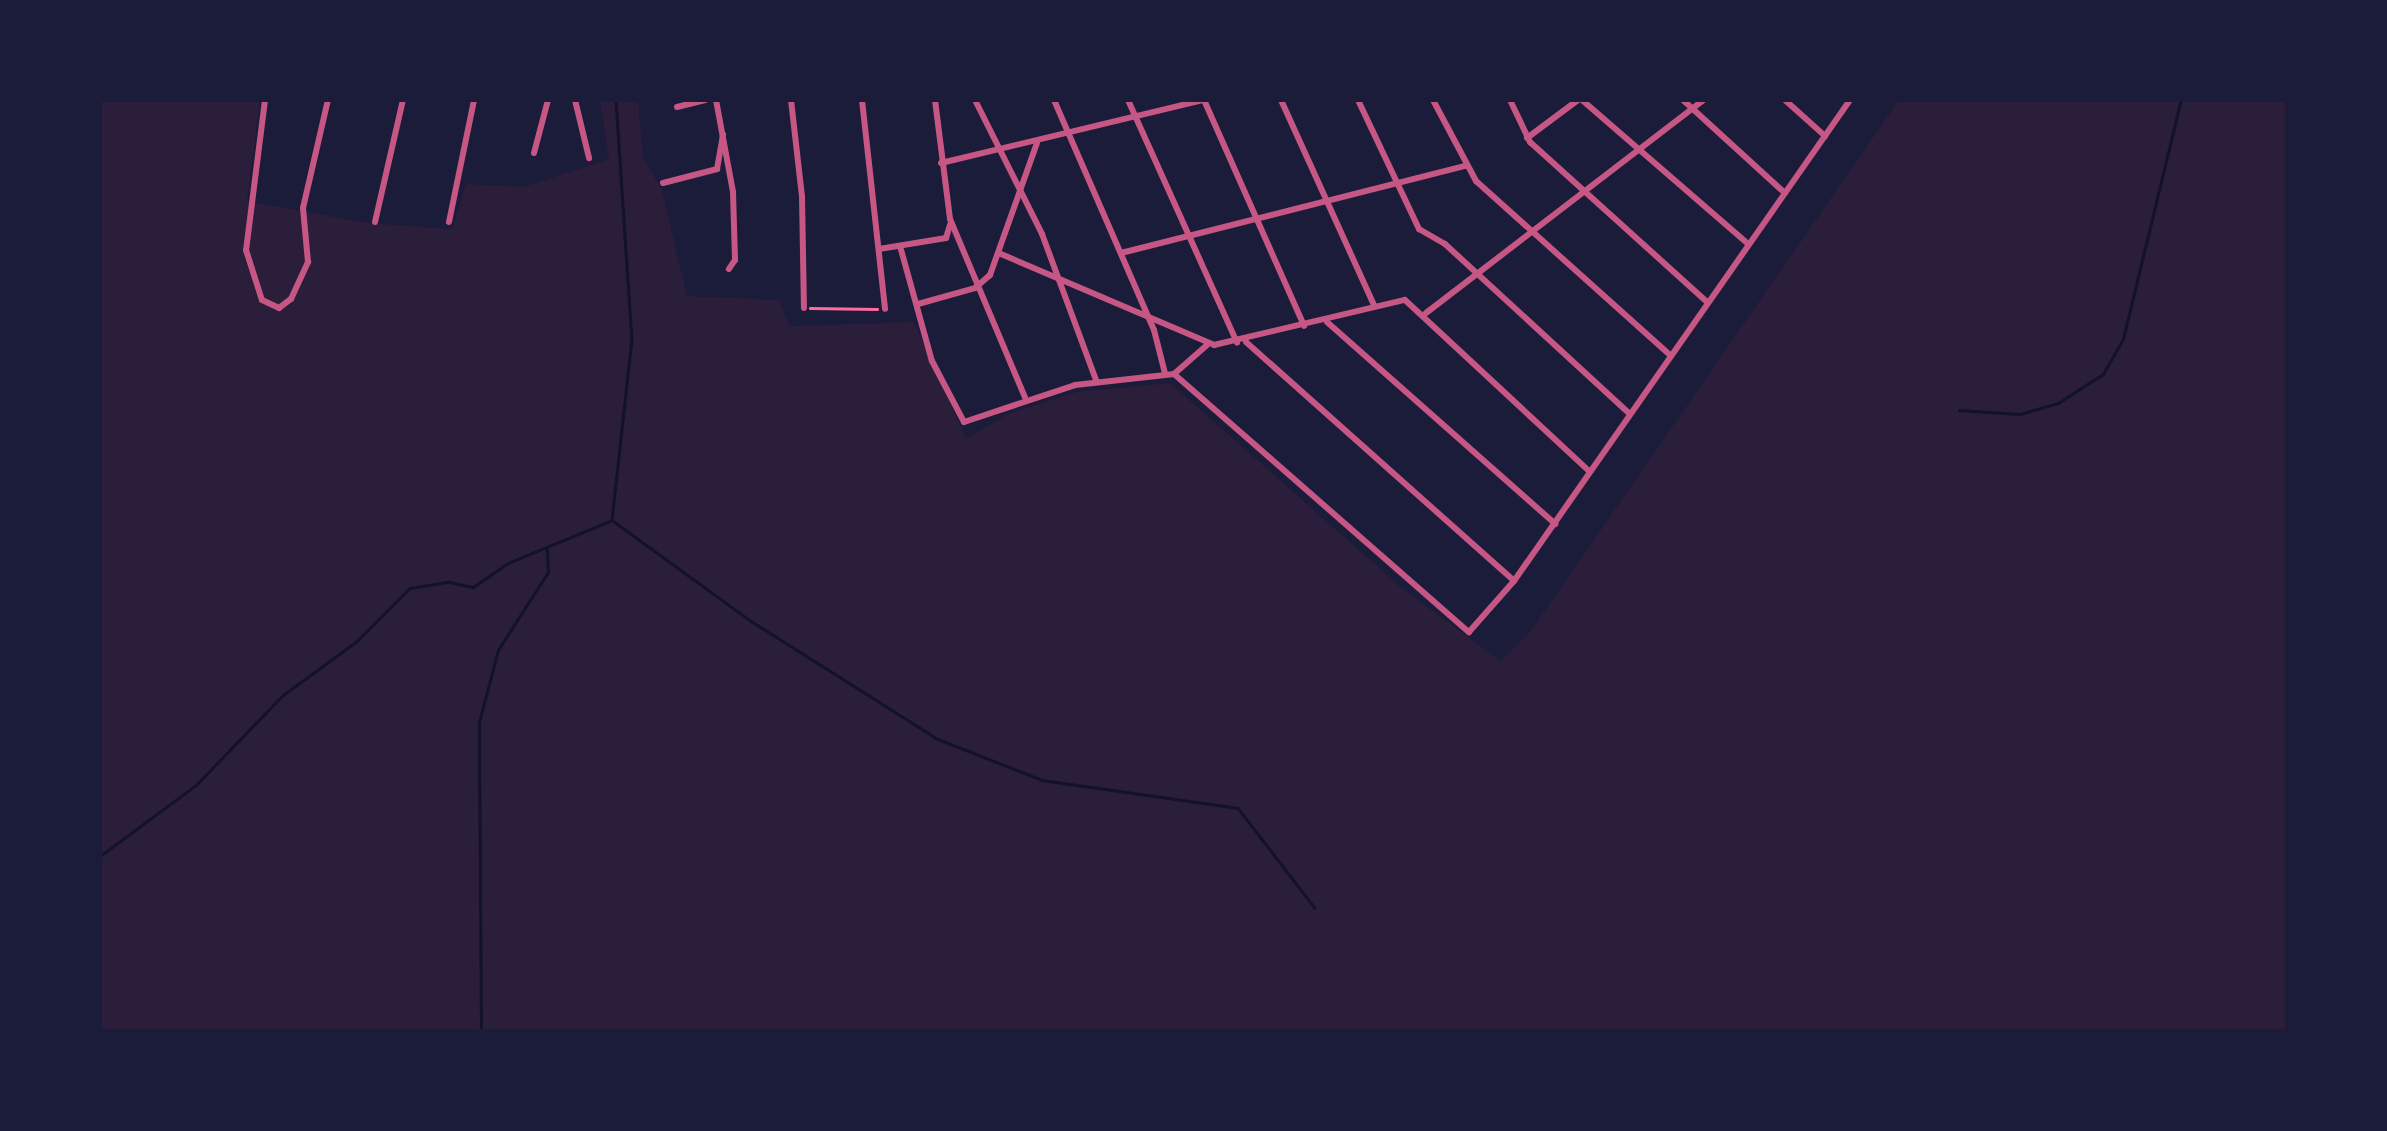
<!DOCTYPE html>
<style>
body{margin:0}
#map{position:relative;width:2387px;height:1131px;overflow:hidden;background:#1b1b3a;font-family:"Asap Condensed",sans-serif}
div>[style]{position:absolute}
.green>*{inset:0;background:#2a1e3b}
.stream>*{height:2.5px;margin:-1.25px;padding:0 1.25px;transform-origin:1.25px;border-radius:1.25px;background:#12122b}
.path>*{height:2.5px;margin:-1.25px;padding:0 1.25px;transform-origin:1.25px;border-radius:1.25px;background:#ff6b9d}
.minor>*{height:6px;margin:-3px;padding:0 3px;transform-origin:3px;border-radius:3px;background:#c65784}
span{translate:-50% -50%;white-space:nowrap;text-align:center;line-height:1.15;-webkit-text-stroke:8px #1b1b3a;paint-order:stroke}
.frame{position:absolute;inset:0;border:102px solid #1b1b3a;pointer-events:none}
</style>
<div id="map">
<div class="green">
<div style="clip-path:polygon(100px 100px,260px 100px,247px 201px,368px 223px,452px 229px,466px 184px,524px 187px,609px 159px,600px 100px,638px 100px,643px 157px,662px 190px,687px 296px,779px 300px,790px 326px,914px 322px,966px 439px,1008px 414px,1077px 392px,1170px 383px,1404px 590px,1501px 661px,1530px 632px,1899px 100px,2287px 100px,2287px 1031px,100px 1031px)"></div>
</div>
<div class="stream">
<div style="left:616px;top:100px;width:240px;rotate:86.2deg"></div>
<div style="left:632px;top:339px;width:182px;rotate:96.3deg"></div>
<div style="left:612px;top:520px;width:172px;rotate:36deg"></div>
<div style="left:751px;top:621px;width:221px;rotate:32.3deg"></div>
<div style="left:938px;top:739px;width:112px;rotate:21.5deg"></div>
<div style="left:1042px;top:780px;width:198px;rotate:8.1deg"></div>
<div style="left:1238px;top:808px;width:126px;rotate:52.4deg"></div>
<div style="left:1959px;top:410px;width:61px;rotate:3.8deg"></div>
<div style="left:2020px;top:414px;width:40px;rotate:-16deg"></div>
<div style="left:2058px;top:403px;width:54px;rotate:-32.8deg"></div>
<div style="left:2103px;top:374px;width:40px;rotate:-60.3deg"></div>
<div style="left:2123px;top:339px;width:246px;rotate:-76.4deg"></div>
<div style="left:100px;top:856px;width:119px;rotate:-36.5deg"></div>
<div style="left:196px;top:785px;width:125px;rotate:-46deg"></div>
<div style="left:283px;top:695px;width:92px;rotate:-36.1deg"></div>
<div style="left:357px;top:641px;width:75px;rotate:-45deg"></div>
<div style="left:410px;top:588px;width:39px;rotate:-9deg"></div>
<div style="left:449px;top:582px;width:25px;rotate:12deg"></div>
<div style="left:473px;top:587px;width:42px;rotate:-34.4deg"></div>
<div style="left:508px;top:563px;width:110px;rotate:-22.4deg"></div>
<div style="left:481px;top:1031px;width:309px;rotate:-90.4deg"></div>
<div style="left:479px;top:722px;width:74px;rotate:-75.2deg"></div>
<div style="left:498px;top:650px;width:93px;rotate:-57.3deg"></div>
<div style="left:548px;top:572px;width:22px;rotate:-93deg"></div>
</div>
<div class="path">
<div style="left:810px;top:308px;width:67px;rotate:0.9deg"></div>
</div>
<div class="minor">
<div style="left:265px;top:100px;width:151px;rotate:97.2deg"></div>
<div style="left:246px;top:250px;width:52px;rotate:72.3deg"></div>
<div style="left:262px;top:300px;width:19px;rotate:25deg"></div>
<div style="left:279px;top:308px;width:15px;rotate:-37deg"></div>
<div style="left:291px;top:299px;width:41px;rotate:-65.3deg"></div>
<div style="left:308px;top:262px;width:54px;rotate:-95.3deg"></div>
<div style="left:303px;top:208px;width:111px;rotate:-77deg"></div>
<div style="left:575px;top:100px;width:60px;rotate:76.4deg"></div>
<div style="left:716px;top:100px;width:94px;rotate:79.5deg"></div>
<div style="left:733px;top:192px;width:68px;rotate:88.3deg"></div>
<div style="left:735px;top:260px;width:11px;rotate:124deg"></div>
<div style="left:791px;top:100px;width:97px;rotate:83.5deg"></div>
<div style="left:802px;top:196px;width:112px;rotate:89deg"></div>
<div style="left:862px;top:100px;width:210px;rotate:83.7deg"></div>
<div style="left:935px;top:100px;width:120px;rotate:82.8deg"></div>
<div style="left:950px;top:219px;width:193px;rotate:67.2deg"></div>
<div style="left:975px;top:100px;width:150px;rotate:63.4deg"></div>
<div style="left:1042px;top:234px;width:156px;rotate:69.7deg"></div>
<div style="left:1054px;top:100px;width:251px;rotate:66.5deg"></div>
<div style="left:1154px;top:330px;width:44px;rotate:75.7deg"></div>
<div style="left:1128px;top:100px;width:266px;rotate:65.8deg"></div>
<div style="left:1204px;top:100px;width:247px;rotate:66.1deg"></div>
<div style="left:1281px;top:100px;width:225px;rotate:65.6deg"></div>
<div style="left:1358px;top:100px;width:143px;rotate:64.7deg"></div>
<div style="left:1419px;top:229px;width:30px;rotate:30deg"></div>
<div style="left:1445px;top:244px;width:250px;rotate:42.6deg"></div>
<div style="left:1433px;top:100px;width:92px;rotate:62deg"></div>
<div style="left:1476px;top:181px;width:261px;rotate:41.9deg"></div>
<div style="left:1510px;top:100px;width:47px;rotate:64.5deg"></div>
<div style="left:1530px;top:142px;width:239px;rotate:42.1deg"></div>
<div style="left:1582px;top:100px;width:218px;rotate:40.9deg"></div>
<div style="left:1683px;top:100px;width:138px;rotate:42.4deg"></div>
<div style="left:1785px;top:100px;width:54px;rotate:42deg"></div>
<div style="left:677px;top:107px;width:29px;rotate:-14deg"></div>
<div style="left:1527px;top:138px;width:64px;rotate:-36.7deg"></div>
<div style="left:534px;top:153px;width:55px;rotate:-75.2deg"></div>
<div style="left:941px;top:163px;width:269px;rotate:-13.5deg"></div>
<div style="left:663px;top:183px;width:56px;rotate:-14.5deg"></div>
<div style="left:717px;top:169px;width:35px;rotate:-80deg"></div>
<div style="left:375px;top:222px;width:125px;rotate:-77.1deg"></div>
<div style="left:449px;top:222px;width:125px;rotate:-78.4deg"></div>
<div style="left:900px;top:246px;width:119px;rotate:74.5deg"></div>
<div style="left:932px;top:361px;width:69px;rotate:62.3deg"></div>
<div style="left:964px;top:422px;width:117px;rotate:-18.4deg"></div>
<div style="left:1075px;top:385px;width:100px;rotate:-6.3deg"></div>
<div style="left:1174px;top:374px;width:392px;rotate:41.2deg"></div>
<div style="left:1469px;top:632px;width:68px;rotate:-48.6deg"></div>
<div style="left:1514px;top:581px;width:587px;rotate:-55.06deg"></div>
<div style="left:879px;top:249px;width:68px;rotate:-9.3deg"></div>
<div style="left:946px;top:238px;width:14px;rotate:-73deg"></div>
<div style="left:1121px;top:253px;width:356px;rotate:-14.2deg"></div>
<div style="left:1001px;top:254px;width:232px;rotate:23.1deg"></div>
<div style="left:1214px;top:345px;width:196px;rotate:-13.3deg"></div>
<div style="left:1405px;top:300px;width:251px;rotate:42.9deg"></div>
<div style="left:918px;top:304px;width:59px;rotate:-15.7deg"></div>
<div style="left:975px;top:288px;width:20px;rotate:-41deg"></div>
<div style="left:990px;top:275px;width:140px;rotate:-70.4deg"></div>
<div style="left:1426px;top:313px;width:350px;rotate:-37.5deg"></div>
<div style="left:1327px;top:322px;width:305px;rotate:41.5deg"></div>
<div style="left:1246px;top:342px;width:359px;rotate:41.7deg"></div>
<div style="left:1174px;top:374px;width:44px;rotate:-41.3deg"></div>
</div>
<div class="frame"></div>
</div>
